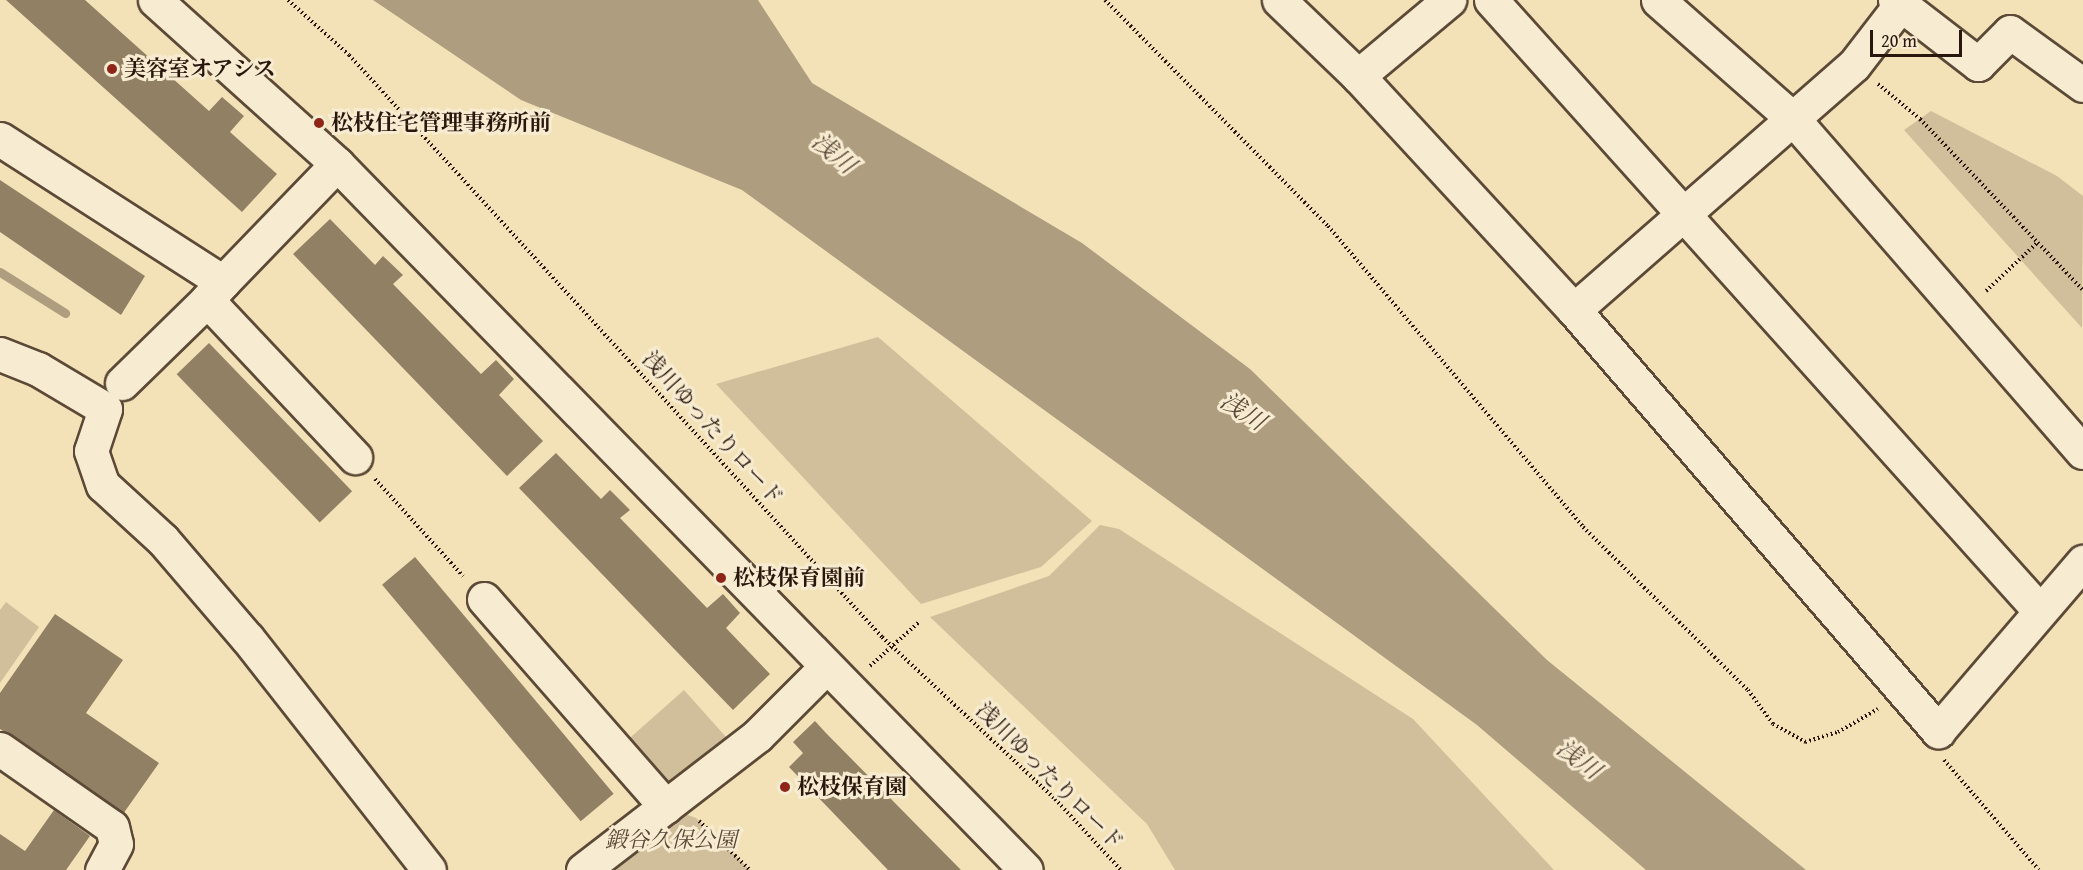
<!DOCTYPE html>
<meta charset="utf-8">
<style>
body{margin:0}
#map{position:relative;width:2083px;height:870px;overflow:hidden;background:#f3e2b8;font-family:"Gentium Book Plus","Noto Serif JP",serif}
div>[style]{position:absolute}
.green>*{inset:0;background:#d1bf9b}
.water>*{inset:0;background:#ae9d7e}
.stream>*{height:9px;margin:-4.5px;padding:0 4.5px;transform-origin:4.5px;border-radius:4.5px;background:#ae9d7e}
.building>*{inset:0;background:#928065;transform-origin:0 0}
.path>*{height:4px;margin-top:-2px;transform-origin:0;background:repeating-linear-gradient(90deg,#29160c 0 1.5px,transparent 0 4.5px)}
.roads{filter:drop-shadow(2px 0 #5c4937) drop-shadow(-2px 0 #5c4937) drop-shadow(0 2px #5c4937) drop-shadow(0 -2px #5c4937)}
.minor>*{height:33px;margin:-16.5px;padding:0 16.5px;transform-origin:16.5px;border-radius:16.5px;background:#f7ecd1}
.dots>*{width:16px;height:16px;translate:-50% -50%;box-sizing:border-box;border:3px solid #f7ecd1;border-radius:50%}
span{translate:-50% -50%;white-space:nowrap;text-align:center;line-height:1.15;-webkit-text-stroke:6px #f7ecd1;paint-order:stroke}
.poi-label{font-size:22px;color:#29160c;font-weight:700}
.left{translate:0 -50%;text-align:left}
.street-label{font-size:22px;color:#29160c}
.park-label{font-size:22px;color:#5b4937;font-style:italic}
.water-label{font-size:24px;color:#5e4c3a;font-style:italic}
.scale{position:absolute;left:1870px;top:30px;width:92px;height:27px;box-sizing:border-box;border:3px solid #29160c;border-top:0;padding-left:8px;font-size:18px;line-height:21px;white-space:nowrap;color:#29160c;-webkit-text-stroke:4px #f7ecd1;paint-order:stroke}
</style>
<div id="map">
<div class="green">
<div style="clip-path:polygon(1931px 111px,2057px 176px,2083px 196px,2082px 328px,1904px 130px)"></div>
<div style="clip-path:polygon(878px 337px,1092px 521px,1041px 567px,921px 604px,716px 384px)"></div>
<div style="clip-path:polygon(1100px 525px,1119px 529px,1413px 719px,1554px 870px,1175px 870px,1147px 824px,930px 617px,1049px 576px)"></div>
<div style="clip-path:polygon(6px 602px,39px 627px,0 683px,0 610px)"></div>
<div style="clip-path:polygon(684px 690px,726px 737px,674px 784px,651px 775px,623px 744px)"></div>
<div style="clip-path:polygon(666px 807px,696px 818px,750px 870px,583px 870px)"></div>
</div>
<div class="water">
<div style="clip-path:polygon(373px 0,758px 0,812px 83px,1082px 243px,1250px 369px,1547px 660px,1806px 870px,1646px 870px,1477px 725px,742px 190px,521px 100px)"></div>
</div>
<div class="stream">
<div style="left:0;top:272px;width:77px;rotate:32.2deg"></div>
</div>
<div class="building">
<div style="clip-path:polygon(6px 0,85px 0,209px 111px,222px 97px,244px 116px,230px 132px,277px 174px,242px 212px)"></div>
<div style="clip-path:polygon(0 180px,145px 276px,121px 315px,0 232px)"></div>
<div style="clip-path:polygon(330px 219px,375px 265px,383px 256px,403px 275px,393px 284px,481px 374px,496px 360px,514px 379px,499px 395px,543px 441px,507px 476px,293px 254px)"></div>
<div style="left:209px;top:343px;width:206px;height:45px;rotate:46deg"></div>
<div style="clip-path:polygon(556px 453px,601px 499px,610px 490px,630px 510px,620px 518px,707px 608px,723px 594px,740px 613px,726px 628px,770px 674px,733px 710px,519px 488px)"></div>
<div style="left:415px;top:557px;width:309px;height:43px;rotate:50deg"></div>
<div style="clip-path:polygon(55px 614px,123px 660px,86px 713px,159px 763px,123px 814px,0 729px,0 693px)"></div>
<div style="clip-path:polygon(815px 721px,825px 732px,961px 870px,888px 870px,789px 767px,803px 753px,793px 742px)"></div>
<div style="clip-path:polygon(54px 810px,90px 836px,66px 870px,0 870px,0 834px,25px 851px)"></div>
</div>
<div class="path">
<div style="left:288px;top:0;width:82px;rotate:42deg"></div>
<div style="left:349px;top:55px;width:789px;rotate:47.52deg"></div>
<div style="left:882px;top:637px;width:237px;rotate:43.1deg"></div>
<div style="left:1055px;top:799px;width:97px;rotate:47.1deg"></div>
<div style="left:1105px;top:0;width:317px;rotate:45.4deg"></div>
<div style="left:1328px;top:226px;width:394px;rotate:49.7deg"></div>
<div style="left:1583px;top:527px;width:232px;rotate:44.7deg"></div>
<div style="left:1748px;top:690px;width:42px;rotate:53.7deg"></div>
<div style="left:1773px;top:724px;width:37px;rotate:29deg"></div>
<div style="left:1805px;top:742px;width:34px;rotate:-17deg"></div>
<div style="left:1838px;top:732px;width:46px;rotate:-29.9deg"></div>
<div style="left:1878px;top:84px;width:55px;rotate:39.8deg"></div>
<div style="left:1920px;top:119px;width:236px;rotate:46.4deg"></div>
<div style="left:1986px;top:291px;width:71px;rotate:-43.3deg"></div>
<div style="left:375px;top:479px;width:131px;rotate:47.8deg"></div>
<div style="left:870px;top:666px;width:66px;rotate:-41.9deg"></div>
<div style="left:1944px;top:760px;width:145px;rotate:49.2deg"></div>
<div style="left:699px;top:821px;width:71px;rotate:43.9deg"></div>
</div>
<div class="roads">
<div class="minor">
<div style="left:155px;top:0;width:245px;rotate:42deg"></div>
<div style="left:337px;top:164px;width:986px;rotate:45.7deg"></div>
<div style="left:1279px;top:0;width:110px;rotate:43.9deg"></div>
<div style="left:1358px;top:76px;width:318px;rotate:47.3deg"></div>
<div style="left:1574px;top:310px;width:557px;rotate:49.15deg"></div>
<div style="left:1938px;top:731px;width:223px;rotate:-49.4deg"></div>
<div style="left:1491px;top:0;width:821px;rotate:48.06deg"></div>
<div style="left:1658px;top:0;width:181px;rotate:41.4deg"></div>
<div style="left:1794px;top:120px;width:440px;rotate:49deg"></div>
<div style="left:1895px;top:0;width:105px;rotate:37.6deg"></div>
<div style="left:1978px;top:64px;width:45px;rotate:-45deg"></div>
<div style="left:2010px;top:32px;width:90px;rotate:36deg"></div>
<div style="left:1358px;top:76px;width:119px;rotate:-39.9deg"></div>
<div style="left:0;top:139px;width:265px;rotate:32.7deg"></div>
<div style="left:223px;top:282px;width:164px;rotate:-46deg"></div>
<div style="left:223px;top:282px;width:24px;rotate:132deg"></div>
<div style="left:207px;top:300px;width:216px;rotate:46.7deg"></div>
<div style="left:1574px;top:310px;width:372px;rotate:-41.2deg"></div>
<div style="left:1854px;top:65px;width:82px;rotate:-52.4deg"></div>
<div style="left:0;top:354px;width:41px;rotate:21.5deg"></div>
<div style="left:38px;top:369px;width:78px;rotate:30.8deg"></div>
<div style="left:105px;top:409px;width:44px;rotate:108.4deg"></div>
<div style="left:91px;top:451px;width:36px;rotate:71deg"></div>
<div style="left:103px;top:485px;width:81px;rotate:42.5deg"></div>
<div style="left:163px;top:540px;width:130px;rotate:49.4deg"></div>
<div style="left:248px;top:639px;width:293px;rotate:51.9deg"></div>
<div style="left:122px;top:383px;width:119px;rotate:-44.3deg"></div>
<div style="left:484px;top:599px;width:276px;rotate:48.8deg"></div>
<div style="left:0;top:749px;width:136px;rotate:34.9deg"></div>
<div style="left:112px;top:827px;width:17px;rotate:77deg"></div>
<div style="left:116px;top:844px;width:30px;rotate:118deg"></div>
<div style="left:583px;top:870px;width:220px;rotate:-37.6deg"></div>
<div style="left:757px;top:736px;width:98px;rotate:-45deg"></div>
</div>
</div>
<div class="dots">
<div style="left:112px;top:69px;background:#8f2418"></div>
<div style="left:319px;top:123px;background:#8f2418"></div>
<div style="left:721px;top:578px;background:#8f2418"></div>
<div style="left:785px;top:787px;background:#8f2418"></div>
</div>
<div class="poi-label">
<span class="left" style="left:124px;top:69px">美容室オアシス</span>
<span class="left" style="left:331px;top:123px">松枝住宅管理事務所前</span>
<span class="left" style="left:733px;top:578px">松枝保育園前</span>
<span class="left" style="left:797px;top:787px">松枝保育園</span>
</div>
<div class="street-label">
<span style="left:713px;top:428px;rotate:48deg">浅川ゆったりロード</span>
<span style="left:1050px;top:776px;rotate:45deg">浅川ゆったりロード</span>
</div>
<div class="park-label">
<span style="left:671px;top:840px">鍛谷久保公園</span>
</div>
<div class="water-label">
<span style="left:834px;top:153px;rotate:40deg">浅川</span>
<span style="left:1243px;top:411px;rotate:33deg">浅川</span>
<span style="left:1579px;top:759px;rotate:37deg">浅川</span>
</div>
<div class="scale">20 m</div>
</div>
